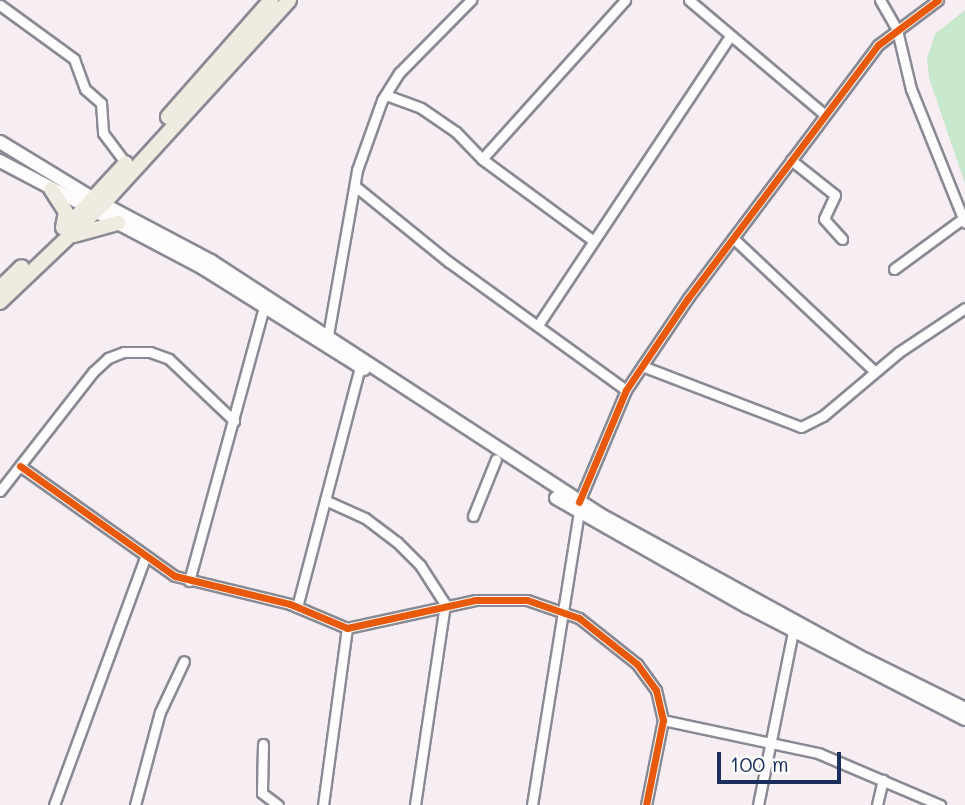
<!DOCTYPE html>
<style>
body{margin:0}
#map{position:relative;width:965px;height:805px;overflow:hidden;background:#f6eef2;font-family:Mali,sans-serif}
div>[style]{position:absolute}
.green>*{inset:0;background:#c7e8cd}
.roads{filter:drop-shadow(2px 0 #8a8a94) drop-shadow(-2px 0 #8a8a94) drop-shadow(0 2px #8a8a94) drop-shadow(0 -2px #8a8a94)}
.minor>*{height:9px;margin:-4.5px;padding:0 4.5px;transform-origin:4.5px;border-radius:4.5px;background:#fefcfd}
.secondary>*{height:12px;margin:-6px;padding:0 6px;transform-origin:6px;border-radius:6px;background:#fefcfd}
.primary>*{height:14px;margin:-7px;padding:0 7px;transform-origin:7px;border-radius:7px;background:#efebe0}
.cycleway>*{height:7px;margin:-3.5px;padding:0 3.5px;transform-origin:3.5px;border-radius:3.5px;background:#e8590c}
span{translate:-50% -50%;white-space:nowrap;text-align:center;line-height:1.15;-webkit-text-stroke:6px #fff;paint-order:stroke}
.scale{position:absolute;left:717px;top:752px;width:124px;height:32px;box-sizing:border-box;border:4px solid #1b2f5e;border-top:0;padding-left:9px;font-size:21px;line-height:24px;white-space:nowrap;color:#1b2f5e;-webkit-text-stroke:5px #fff;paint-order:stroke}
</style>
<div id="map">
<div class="green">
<div style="clip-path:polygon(965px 10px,965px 184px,929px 78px,927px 59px,935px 34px)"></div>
</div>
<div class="roads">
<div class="minor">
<div style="left:689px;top:0;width:178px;rotate:40.2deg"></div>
<div style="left:880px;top:0;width:34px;rotate:60deg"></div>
<div style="left:897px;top:30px;width:61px;rotate:76.7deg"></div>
<div style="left:911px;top:89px;width:144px;rotate:68.1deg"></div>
<div style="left:0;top:5px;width:92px;rotate:36.1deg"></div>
<div style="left:74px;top:59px;width:32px;rotate:70deg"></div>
<div style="left:85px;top:89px;width:21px;rotate:41deg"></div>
<div style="left:101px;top:103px;width:30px;rotate:86deg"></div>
<div style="left:103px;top:133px;width:38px;rotate:53deg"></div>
<div style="left:386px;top:95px;width:37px;rotate:20deg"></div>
<div style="left:421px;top:108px;width:42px;rotate:34.4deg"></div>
<div style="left:456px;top:132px;width:37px;rotate:46deg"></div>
<div style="left:482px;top:159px;width:135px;rotate:36.3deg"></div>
<div style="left:482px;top:159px;width:214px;rotate:-48deg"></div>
<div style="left:791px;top:160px;width:56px;rotate:38.5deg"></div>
<div style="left:835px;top:195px;width:26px;rotate:115deg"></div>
<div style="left:824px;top:219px;width:27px;rotate:48deg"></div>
<div style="left:355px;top:186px;width:121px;rotate:39deg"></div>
<div style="left:449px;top:262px;width:218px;rotate:35.9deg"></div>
<div style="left:733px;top:238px;width:195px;rotate:43.3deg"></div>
<div style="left:894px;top:269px;width:84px;rotate:-36.3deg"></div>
<div style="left:538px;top:325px;width:345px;rotate:-56.4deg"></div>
<div style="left:328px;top:335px;width:168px;rotate:-80deg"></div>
<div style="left:357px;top:170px;width:74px;rotate:-70.3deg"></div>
<div style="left:382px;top:100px;width:32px;rotate:-58deg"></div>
<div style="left:399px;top:73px;width:103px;rotate:-45.4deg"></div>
<div style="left:642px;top:366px;width:170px;rotate:21deg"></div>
<div style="left:801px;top:427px;width:25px;rotate:-27deg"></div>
<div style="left:823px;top:416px;width:99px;rotate:-40.1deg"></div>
<div style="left:899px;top:352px;width:79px;rotate:-33.7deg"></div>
<div style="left:20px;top:466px;width:190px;rotate:35.4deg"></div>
<div style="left:175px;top:576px;width:118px;rotate:13.7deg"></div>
<div style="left:290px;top:604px;width:62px;rotate:22.8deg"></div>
<div style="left:347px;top:628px;width:131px;rotate:-12.3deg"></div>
<div style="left:475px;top:600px;width:52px"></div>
<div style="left:527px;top:600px;width:55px;rotate:19.1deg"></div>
<div style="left:579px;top:618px;width:74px;rotate:38.4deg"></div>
<div style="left:637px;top:664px;width:32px;rotate:54deg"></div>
<div style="left:656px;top:690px;width:31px;rotate:77deg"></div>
<div style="left:663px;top:720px;width:87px;rotate:101.3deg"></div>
<div style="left:0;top:491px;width:151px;rotate:-52deg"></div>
<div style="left:93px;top:372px;width:21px;rotate:-43deg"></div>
<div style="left:108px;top:358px;width:17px;rotate:-21deg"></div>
<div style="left:124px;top:352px;width:26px"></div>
<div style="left:150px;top:352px;width:20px;rotate:20deg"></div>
<div style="left:169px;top:359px;width:90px;rotate:43.6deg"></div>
<div style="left:325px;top:500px;width:44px;rotate:24.2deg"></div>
<div style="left:365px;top:518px;width:40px;rotate:37deg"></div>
<div style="left:397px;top:542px;width:33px;rotate:45deg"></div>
<div style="left:420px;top:565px;width:46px;rotate:57.3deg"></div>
<div style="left:445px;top:604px;width:203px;rotate:98.5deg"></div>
<div style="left:579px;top:502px;width:121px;rotate:-67.2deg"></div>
<div style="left:626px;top:390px;width:111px;rotate:-56deg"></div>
<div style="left:688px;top:298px;width:316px;rotate:-53.1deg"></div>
<div style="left:878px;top:45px;width:75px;rotate:-36.9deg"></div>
<div style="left:473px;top:516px;width:61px;rotate:-68deg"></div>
<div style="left:189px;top:581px;width:284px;rotate:-74.7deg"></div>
<div style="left:297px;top:607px;width:248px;rotate:-75.3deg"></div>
<div style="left:663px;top:720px;width:158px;rotate:12deg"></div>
<div style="left:818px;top:753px;width:133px;rotate:23.1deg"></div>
<div style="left:263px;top:744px;width:49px;rotate:91.2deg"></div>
<div style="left:262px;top:793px;width:20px;rotate:37deg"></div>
<div style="left:54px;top:805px;width:263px;rotate:-69.8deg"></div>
<div style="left:135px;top:805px;width:96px;rotate:-75deg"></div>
<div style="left:160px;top:712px;width:56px;rotate:-64.8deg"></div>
<div style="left:323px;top:805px;width:179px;rotate:-82.3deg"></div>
<div style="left:532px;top:805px;width:296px;rotate:-80.9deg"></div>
<div style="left:758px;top:805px;width:177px;rotate:-78.6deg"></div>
<div style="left:877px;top:805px;width:26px;rotate:-77deg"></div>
</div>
<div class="secondary">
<div style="left:0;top:142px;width:108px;rotate:31.3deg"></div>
<div style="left:92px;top:198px;width:135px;rotate:27.9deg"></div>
<div style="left:211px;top:261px;width:463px;rotate:33.1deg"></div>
<div style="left:599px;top:514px;width:304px;rotate:28.7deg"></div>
<div style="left:866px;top:660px;width:110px;rotate:26.3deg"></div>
<div style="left:0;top:161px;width:229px;rotate:27.8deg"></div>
<div style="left:203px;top:268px;width:190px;rotate:32.1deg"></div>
<div style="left:556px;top:498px;width:221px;rotate:29.6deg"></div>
<div style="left:748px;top:607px;width:244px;rotate:27.3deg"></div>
</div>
<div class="primary">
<div style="left:168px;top:117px;width:156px;rotate:-48.6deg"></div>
<div style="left:51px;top:189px;width:27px;rotate:57deg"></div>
<div style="left:66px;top:212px;width:16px;rotate:101deg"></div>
<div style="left:66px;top:228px;width:88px;rotate:-47.3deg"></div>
<div style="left:74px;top:235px;width:46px;rotate:-15.3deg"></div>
<div style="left:0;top:288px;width:30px;rotate:-44deg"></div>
<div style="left:0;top:302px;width:142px;rotate:-43.6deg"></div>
<div style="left:103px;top:204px;width:276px;rotate:-47.6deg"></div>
</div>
</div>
<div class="cycleway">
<div style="left:20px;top:466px;width:190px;rotate:35.4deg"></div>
<div style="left:175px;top:576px;width:118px;rotate:13.7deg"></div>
<div style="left:290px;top:604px;width:62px;rotate:22.8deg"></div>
<div style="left:347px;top:628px;width:131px;rotate:-12.3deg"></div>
<div style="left:475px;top:600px;width:52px"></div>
<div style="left:527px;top:600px;width:55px;rotate:19.1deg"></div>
<div style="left:579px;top:618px;width:74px;rotate:38.4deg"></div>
<div style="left:637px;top:664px;width:32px;rotate:54deg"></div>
<div style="left:656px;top:690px;width:31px;rotate:77deg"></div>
<div style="left:663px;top:720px;width:87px;rotate:101.3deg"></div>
<div style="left:579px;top:502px;width:121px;rotate:-67.2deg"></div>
<div style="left:626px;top:390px;width:111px;rotate:-56deg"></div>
<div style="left:688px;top:298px;width:316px;rotate:-53.1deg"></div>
<div style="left:878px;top:45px;width:75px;rotate:-36.9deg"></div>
</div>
<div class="scale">100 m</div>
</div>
